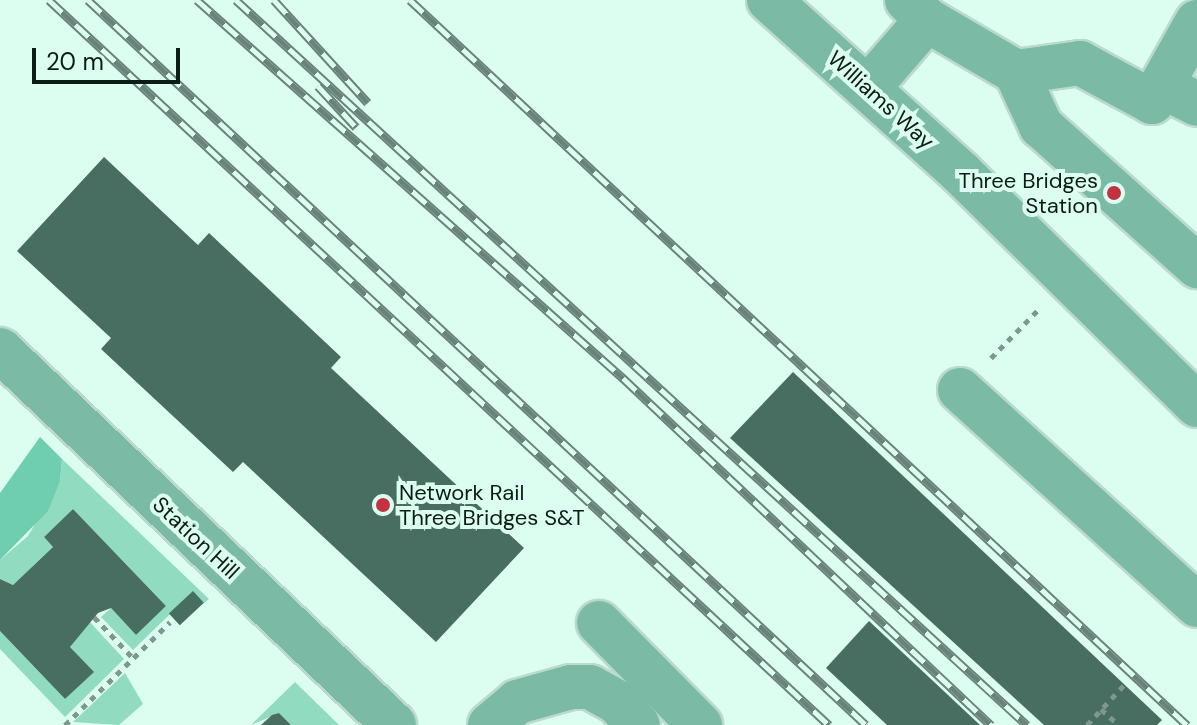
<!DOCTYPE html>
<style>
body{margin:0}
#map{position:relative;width:1197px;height:725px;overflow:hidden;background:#dcfef1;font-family:"DM Sans",sans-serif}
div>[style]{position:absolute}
.green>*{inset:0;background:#91dbc1}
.forest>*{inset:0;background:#6eceaf}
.building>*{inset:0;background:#476e60;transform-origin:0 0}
.path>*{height:5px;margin-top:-2.5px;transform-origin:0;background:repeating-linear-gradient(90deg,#7d988e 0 6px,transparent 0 12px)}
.roads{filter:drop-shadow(2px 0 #bbdace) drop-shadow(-2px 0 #bbdace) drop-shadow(0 2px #bbdace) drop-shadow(0 -2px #bbdace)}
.minor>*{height:44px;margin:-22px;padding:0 22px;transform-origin:22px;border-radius:22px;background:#7bbba5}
.rail>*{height:9px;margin-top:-4.5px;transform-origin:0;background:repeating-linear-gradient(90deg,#dcfef1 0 18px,#6a837a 0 36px);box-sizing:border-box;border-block:2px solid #6a837a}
.dots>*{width:22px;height:22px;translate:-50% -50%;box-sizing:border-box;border:4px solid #dcfef1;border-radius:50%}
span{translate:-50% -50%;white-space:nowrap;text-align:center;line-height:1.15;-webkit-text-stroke:8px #dcfef1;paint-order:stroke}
.street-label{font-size:22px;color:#0b1c16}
.poi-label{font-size:22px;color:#0b1c16}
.right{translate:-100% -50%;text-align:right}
.left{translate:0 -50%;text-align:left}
.scale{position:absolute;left:32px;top:48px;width:148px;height:36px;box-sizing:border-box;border:4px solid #0b1c16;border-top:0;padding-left:10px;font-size:24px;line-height:28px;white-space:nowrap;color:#0b1c16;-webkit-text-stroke:6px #dcfef1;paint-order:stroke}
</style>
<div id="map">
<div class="green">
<div style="clip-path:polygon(62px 459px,209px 599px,204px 603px,193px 592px,133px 650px,101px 617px,111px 608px,136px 635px,166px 606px,73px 509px,44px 537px,53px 547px,13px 585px,0 579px,0 560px,28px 536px,60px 481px)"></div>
<div style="clip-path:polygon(89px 621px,124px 659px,65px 717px,0 649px,0 631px,65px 699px,93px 672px,70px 647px)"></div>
<div style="clip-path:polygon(125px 673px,143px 704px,119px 725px,73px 722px)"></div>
<div style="clip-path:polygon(295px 682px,339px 725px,291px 725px,279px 713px,251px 725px)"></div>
</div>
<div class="forest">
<div style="clip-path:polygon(40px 437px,62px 459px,60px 481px,48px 511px,0 560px,0 493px)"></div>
</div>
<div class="building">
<div style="clip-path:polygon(104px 157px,198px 245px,209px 233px,341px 357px,331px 368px,524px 548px,436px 642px,243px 462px,233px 472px,101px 349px,111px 338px,17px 251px)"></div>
<div style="clip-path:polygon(793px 372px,1162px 720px,1157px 725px,1044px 725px,730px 438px)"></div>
<div style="clip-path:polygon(73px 509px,166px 606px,136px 635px,111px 608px,98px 613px,70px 647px,94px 672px,65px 699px,0 631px,0 579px,13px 585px,53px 547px,44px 537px)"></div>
<div style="left:193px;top:591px;width:16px;height:33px;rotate:47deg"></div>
<div style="clip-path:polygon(869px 621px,980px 725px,887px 725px,826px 668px)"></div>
<div style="clip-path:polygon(279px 713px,291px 725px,261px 725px,272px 715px)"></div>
</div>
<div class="path">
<div style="left:991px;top:358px;width:66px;rotate:-45.6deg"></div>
<div style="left:94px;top:617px;width:58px;rotate:46.4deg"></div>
<div style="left:1101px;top:709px;width:24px;rotate:42deg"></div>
<div style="left:65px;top:725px;width:147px;rotate:-44.4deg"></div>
<div style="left:1087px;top:725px;width:56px;rotate:-47.2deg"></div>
</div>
<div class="roads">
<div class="minor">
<div style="left:769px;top:0;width:258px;rotate:42deg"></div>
<div style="left:961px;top:173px;width:331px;rotate:44.5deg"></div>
<div style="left:907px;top:0;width:28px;rotate:45deg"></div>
<div style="left:927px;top:20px;width:103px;rotate:30.3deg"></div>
<div style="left:1016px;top:72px;width:65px;rotate:-8deg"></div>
<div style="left:1080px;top:63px;width:82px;rotate:28.4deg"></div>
<div style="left:1152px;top:102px;width:92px;rotate:-60.6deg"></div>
<div style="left:1016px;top:72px;width:60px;rotate:65.2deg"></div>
<div style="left:1041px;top:126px;width:210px;rotate:41.9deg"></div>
<div style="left:1162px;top:86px;width:39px;rotate:27deg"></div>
<div style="left:868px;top:88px;width:90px;rotate:-49.1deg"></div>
<div style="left:0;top:350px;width:544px;rotate:43.58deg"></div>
<div style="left:960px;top:390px;width:320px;rotate:42.2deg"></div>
<div style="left:599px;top:623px;width:144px;rotate:45.3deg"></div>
<div style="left:490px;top:725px;width:35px;rotate:-40deg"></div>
<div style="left:517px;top:702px;width:56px;rotate:-15.5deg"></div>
<div style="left:571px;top:687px;width:19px"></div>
<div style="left:590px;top:687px;width:31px;rotate:29deg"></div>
<div style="left:617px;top:702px;width:31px;rotate:48deg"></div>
</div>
</div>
<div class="rail">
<div style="left:49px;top:0;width:1065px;rotate:42.91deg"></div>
<div style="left:88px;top:0;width:1063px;rotate:42.98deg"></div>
<div style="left:197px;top:0;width:570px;rotate:41.58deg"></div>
<div style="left:623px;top:378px;width:506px;rotate:43.32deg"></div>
<div style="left:236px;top:0;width:1073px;rotate:42.51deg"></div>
<div style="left:274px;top:0;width:139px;rotate:47.6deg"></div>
<div style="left:410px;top:0;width:1063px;rotate:43.02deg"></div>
<div style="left:318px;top:86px;width:56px;rotate:47.2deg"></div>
</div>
<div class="dots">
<div style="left:1114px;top:193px;background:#c23241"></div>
<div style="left:383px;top:505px;background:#c23241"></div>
</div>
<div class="street-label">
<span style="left:881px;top:100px;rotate:42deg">Williams Way</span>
<span style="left:196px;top:538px;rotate:43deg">Station Hill</span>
</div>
<div class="poi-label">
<span class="right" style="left:1098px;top:193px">Three Bridges<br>Station</span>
<span class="left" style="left:399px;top:505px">Network Rail<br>Three Bridges S&amp;T</span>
</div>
<div class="scale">20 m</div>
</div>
